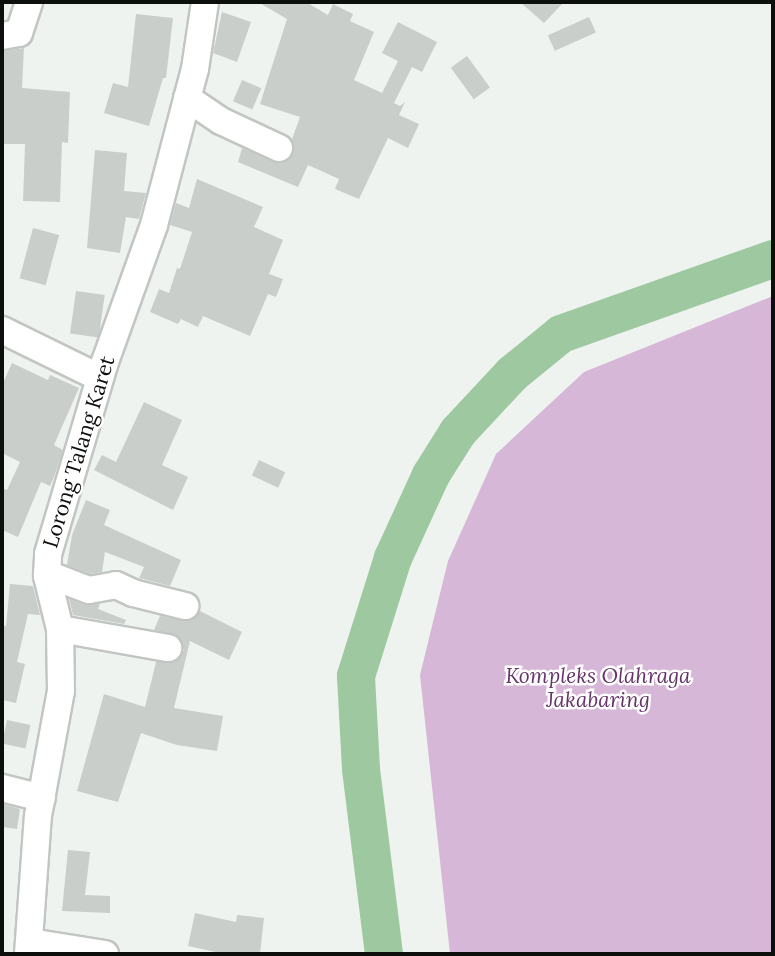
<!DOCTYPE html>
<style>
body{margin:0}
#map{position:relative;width:775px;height:956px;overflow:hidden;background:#eff3ef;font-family:Lora,serif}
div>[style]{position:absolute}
.green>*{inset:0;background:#d6b7d7}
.river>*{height:38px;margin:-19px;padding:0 19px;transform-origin:19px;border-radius:19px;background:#9ec9a0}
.building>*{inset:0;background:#caceca;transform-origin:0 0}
.roads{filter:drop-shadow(2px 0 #c2c6c2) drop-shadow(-2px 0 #c2c6c2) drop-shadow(0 2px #c2c6c2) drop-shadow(0 -2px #c2c6c2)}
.minor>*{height:26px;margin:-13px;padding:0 13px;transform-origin:13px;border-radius:13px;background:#fff}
span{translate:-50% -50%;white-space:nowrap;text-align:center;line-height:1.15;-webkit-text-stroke:5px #fff;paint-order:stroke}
.street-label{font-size:21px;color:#0d0f0d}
.park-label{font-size:21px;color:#653469;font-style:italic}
.frame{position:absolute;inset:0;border:4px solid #0d0f0d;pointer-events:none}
</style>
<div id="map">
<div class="green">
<div style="clip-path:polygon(773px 296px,773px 954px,450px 954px,420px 675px,448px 561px,496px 454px,584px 372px)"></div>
</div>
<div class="river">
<div style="left:384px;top:954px;width:186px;rotate:-97.1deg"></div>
<div style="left:361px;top:769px;width:93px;rotate:-93.1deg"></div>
<div style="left:356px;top:676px;width:124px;rotate:-72.6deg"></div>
<div style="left:393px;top:558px;width:91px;rotate:-65.4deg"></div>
<div style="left:431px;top:475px;width:51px;rotate:-57.9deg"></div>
<div style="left:458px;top:432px;width:79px;rotate:-47deg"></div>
<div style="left:512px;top:374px;width:63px;rotate:-39.2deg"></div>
<div style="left:561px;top:334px;width:225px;rotate:-19.5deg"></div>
</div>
<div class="building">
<div style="clip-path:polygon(258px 2px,306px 2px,328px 15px,333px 4px,353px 14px,350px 21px,374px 32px,354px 80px,382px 93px,398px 61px,382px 53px,398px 22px,437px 42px,422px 72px,412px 67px,394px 103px,400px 106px,405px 102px,399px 115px,419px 124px,408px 148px,388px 138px,359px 199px,335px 189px,339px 179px,308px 165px,298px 187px,238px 162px,242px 148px,273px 162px,289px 160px,293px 154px,292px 139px,300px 117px,260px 104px,287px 19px)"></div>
<div style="clip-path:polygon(520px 2px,564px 2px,544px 23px)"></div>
<div style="clip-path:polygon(222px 12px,251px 22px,237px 62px,213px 53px)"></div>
<div style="clip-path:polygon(136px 14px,173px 18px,166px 78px,163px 78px,149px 126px,104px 113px,113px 83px,128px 87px)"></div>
<div style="left:589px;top:17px;width:17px;height:45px;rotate:66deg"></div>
<div style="clip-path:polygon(24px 48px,22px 88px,70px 92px,68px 143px,62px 142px,60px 202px,23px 201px,25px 144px,2px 144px,2px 51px)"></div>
<div style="left:467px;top:56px;width:39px;height:20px;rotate:54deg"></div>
<div style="left:242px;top:80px;width:21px;height:23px;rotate:23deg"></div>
<div style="clip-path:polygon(95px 150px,127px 153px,124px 191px,146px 193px,139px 219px,126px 217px,120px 253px,87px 248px)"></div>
<div style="clip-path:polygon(197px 179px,263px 207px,254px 227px,283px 240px,269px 274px,283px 279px,276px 297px,268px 294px,250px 336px,203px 316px,198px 327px,181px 319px,178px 324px,150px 312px,159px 289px,169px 293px,177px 268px,180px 269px,192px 232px,170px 225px,176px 203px,189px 208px)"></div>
<div style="left:33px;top:228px;width:27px;height:52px;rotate:15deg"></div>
<div style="left:76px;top:291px;width:29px;height:43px;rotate:8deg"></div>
<div style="clip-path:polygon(12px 363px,48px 380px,50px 375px,79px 388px,54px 445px,63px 450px,54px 477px,50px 486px,41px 482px,18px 537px,2px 530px,2px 488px,7px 490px,20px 462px,2px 453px,2px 385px)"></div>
<div style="clip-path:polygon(144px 402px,182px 420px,162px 465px,188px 477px,173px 510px,94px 470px,102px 455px,116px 462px)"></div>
<div style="left:259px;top:460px;width:29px;height:17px;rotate:25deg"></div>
<div style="clip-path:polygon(86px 500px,110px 510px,104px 525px,181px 560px,170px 586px,139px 578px,144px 567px,105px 552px,102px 572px,90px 574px,67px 565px,72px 535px)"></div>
<div style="clip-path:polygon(10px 584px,33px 586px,40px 615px,28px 614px,17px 662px,25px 664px,16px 703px,2px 700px,2px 625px,6px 626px)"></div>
<div style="clip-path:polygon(69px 599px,84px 605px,100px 604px,98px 609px,126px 620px,124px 624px,73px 615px)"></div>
<div style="clip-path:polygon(200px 611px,242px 632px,229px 660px,190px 641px,174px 708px,223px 716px,217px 751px,177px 745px,141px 733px,118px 802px,77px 791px,104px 694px,145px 707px,156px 662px,174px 662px,184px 650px,178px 636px,154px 630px,160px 616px,189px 621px)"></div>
<div style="left:7px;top:720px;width:24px;height:24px;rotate:12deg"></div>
<div style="clip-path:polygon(2px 804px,20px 809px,17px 829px,2px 827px)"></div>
<div style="clip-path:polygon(68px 850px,90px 852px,85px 895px,110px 896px,110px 913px,62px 911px)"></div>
<div style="clip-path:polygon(195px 913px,236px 922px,237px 915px,264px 918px,260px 954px,225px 954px,188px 946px)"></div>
</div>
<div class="roads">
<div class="minor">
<div style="left:2px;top:36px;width:17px;rotate:-10deg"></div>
<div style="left:19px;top:33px;width:33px;rotate:-72deg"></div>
<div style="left:187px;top:98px;width:41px;rotate:34.1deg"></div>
<div style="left:221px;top:121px;width:64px;rotate:25deg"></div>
<div style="left:2px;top:330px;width:109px;rotate:26.1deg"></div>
<div style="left:47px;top:574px;width:45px;rotate:20.9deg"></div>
<div style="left:89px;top:590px;width:27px;rotate:-10deg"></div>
<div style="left:116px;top:585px;width:19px;rotate:25deg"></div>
<div style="left:133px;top:593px;width:54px;rotate:14deg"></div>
<div style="left:60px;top:629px;width:110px;rotate:10deg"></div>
<div style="left:2px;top:788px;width:41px;rotate:14deg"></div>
<div style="left:30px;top:942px;width:76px;rotate:9.1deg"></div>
<div style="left:28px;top:954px;width:138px;rotate:-85.9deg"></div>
<div style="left:38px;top:816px;width:127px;rotate:-79.6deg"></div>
<div style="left:61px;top:691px;width:62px;rotate:-90.9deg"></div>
<div style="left:60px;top:629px;width:55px;rotate:-103.8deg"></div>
<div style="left:47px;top:576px;width:22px;rotate:-87deg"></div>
<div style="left:48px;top:554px;width:200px;rotate:-73.5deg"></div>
<div style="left:105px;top:362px;width:145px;rotate:-70.3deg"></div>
<div style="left:154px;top:225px;width:161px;rotate:-75.3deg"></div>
<div style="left:195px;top:69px;width:68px;rotate:-81.5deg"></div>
</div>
</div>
<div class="street-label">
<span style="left:79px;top:452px;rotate:-73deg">Lorong Talang Karet</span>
</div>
<div class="park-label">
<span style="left:598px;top:688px">Kompleks Olahraga<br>Jakabaring</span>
</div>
<div class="frame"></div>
</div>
